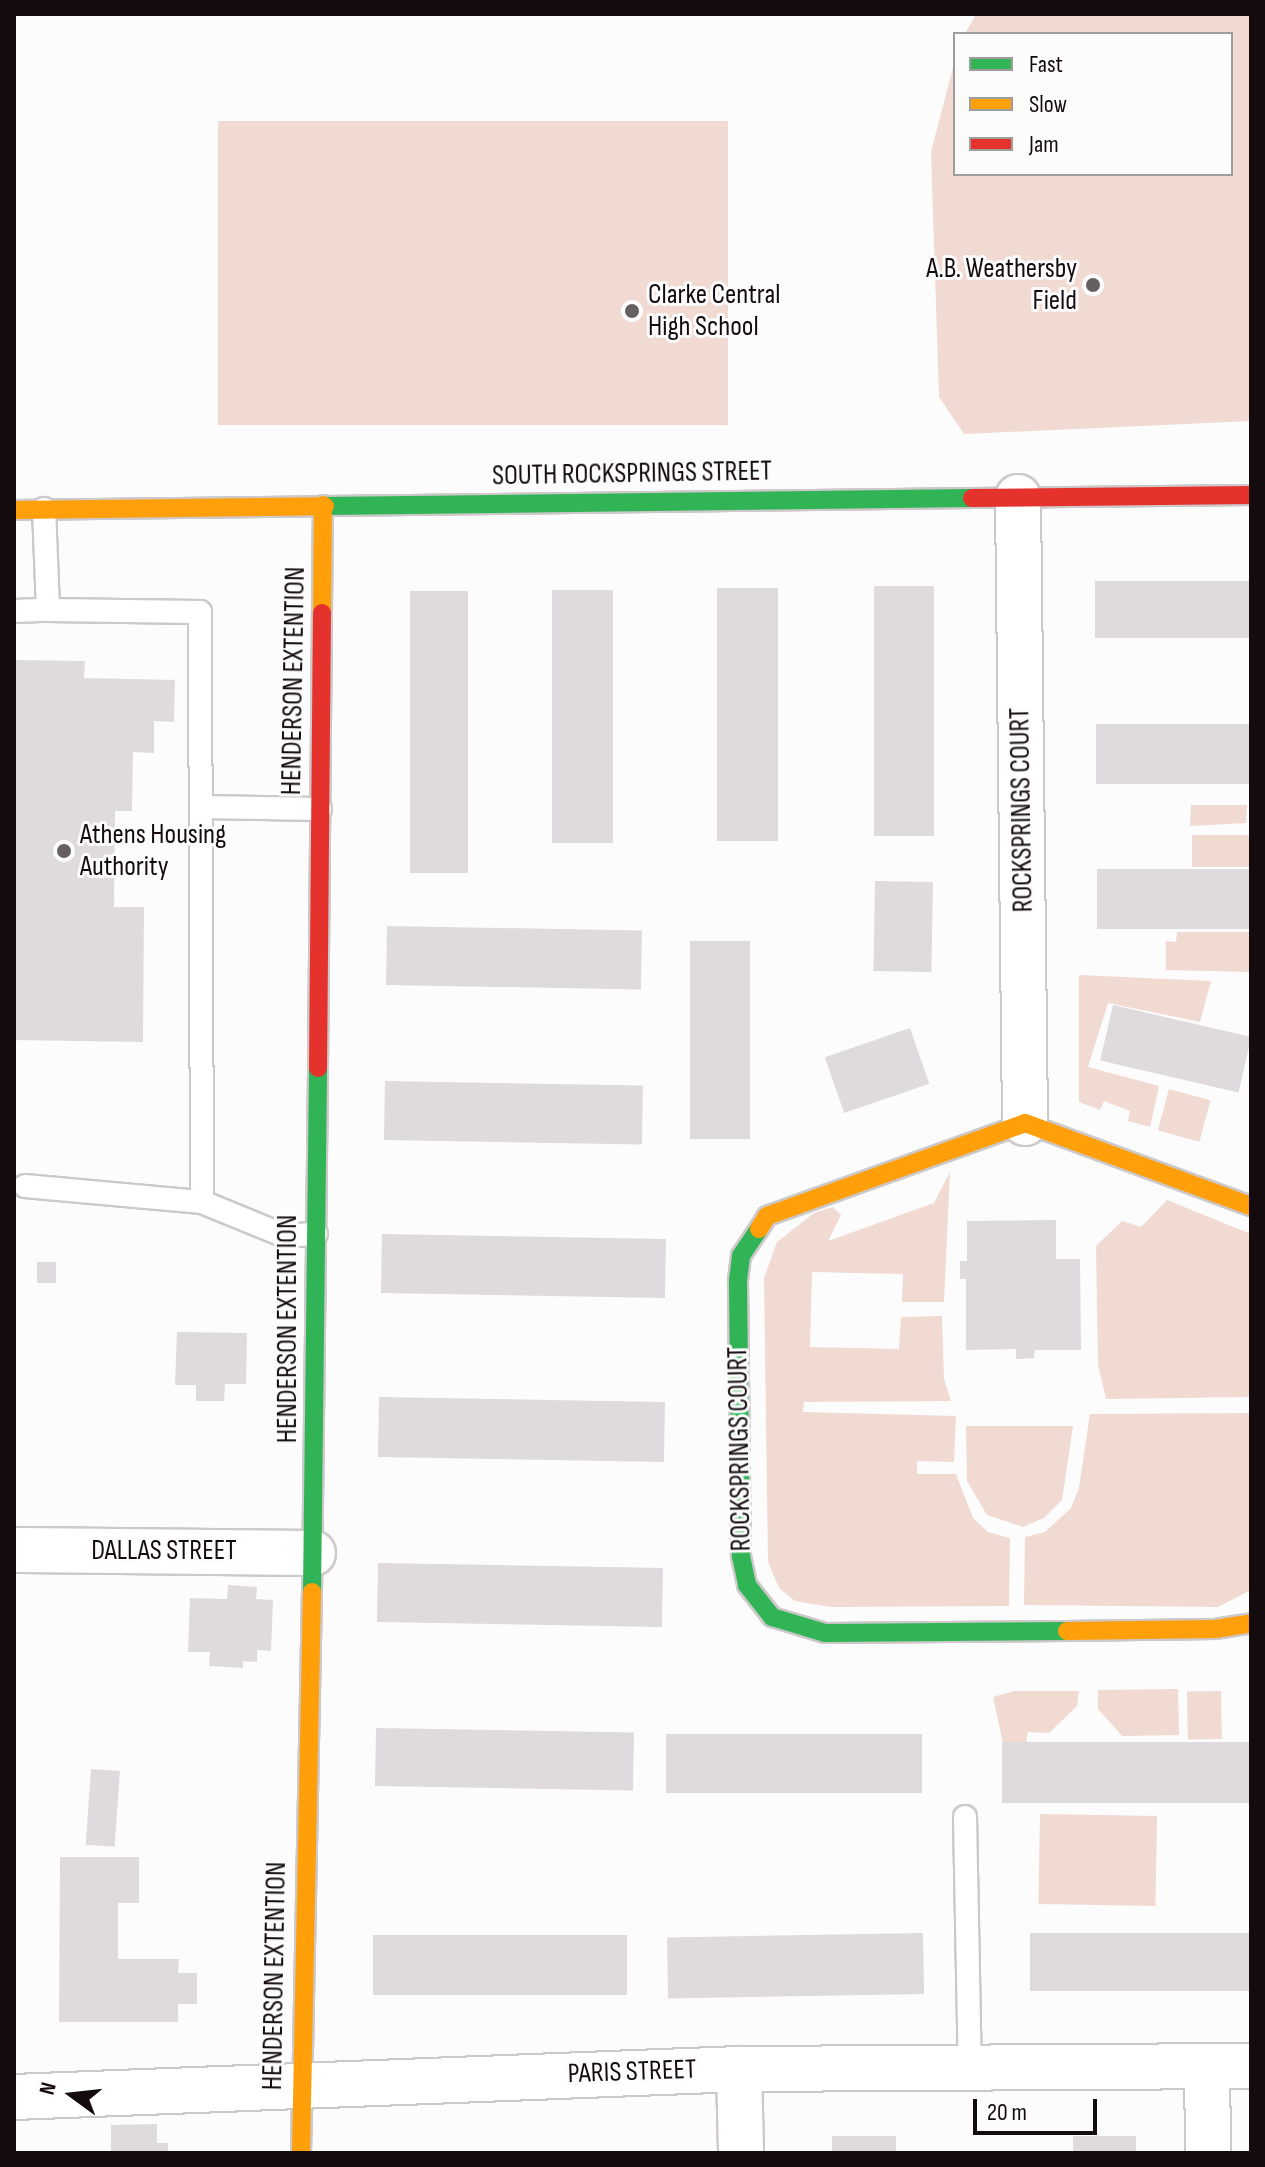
<!DOCTYPE html>
<style>
body{margin:0}
#map{position:relative;width:1265px;height:2167px;overflow:hidden;background:#fcfcfc;font-family:"Sofia Sans Condensed",sans-serif}
div>[style]{position:absolute}
.green>*{inset:0;background:#f0dad2;transform-origin:0 0}
.building>*{inset:0;background:#dfdadd;transform-origin:0 0}
.roads{filter:drop-shadow(2px 0 #cdc8c9) drop-shadow(-2px 0 #cdc8c9) drop-shadow(0 2px #cdc8c9) drop-shadow(0 -2px #cdc8c9)}
.lane>*{height:22px;margin:-11px;padding:0 11px;transform-origin:11px;border-radius:11px;background:#fff}
.street>*{height:44px;margin:-22px;padding:0 22px;transform-origin:22px;border-radius:22px;background:#fff}
.fast>*{height:18px;margin:-9px;padding:0 9px;transform-origin:9px;border-radius:9px;background:#30b455}
.slow>*{height:18px;margin:-9px;padding:0 9px;transform-origin:9px;border-radius:9px;background:#ff9f0a}
.jam>*{height:18px;margin:-9px;padding:0 9px;transform-origin:9px;border-radius:9px;background:#e5322d}
.dots>*{width:22px;height:22px;translate:-50% -50%;box-sizing:border-box;border:4px solid #fcfcfc;border-radius:50%}
span{translate:-50% -50%;white-space:nowrap;text-align:center;line-height:1.15;-webkit-text-stroke:6px #fcfcfc;paint-order:stroke}
.poi-label{font-size:28px;color:#130b0d}
.right{translate:-100% -50%;text-align:right}
.left{translate:0 -50%;text-align:left}
.street-label{font-size:28px;color:#130b0d}
.frame{position:absolute;inset:0;border:16px solid #130b0d;pointer-events:none}
.legend{position:absolute;left:953px;top:32px;width:280px;height:144px;box-sizing:border-box;background:#fcfcfc;border:2px solid #9f9c9c;margin:0;padding:10px 14px;list-style:none;font-size:24px;color:#130b0d}
.legend li{display:flex;align-items:center;gap:16px;height:40px}
.legend b{width:40px;border:2px solid #9f9c9c}
.north{position:absolute;left:32px;top:2055px;width:80px;height:80px;-webkit-text-stroke:6px #fcfcfc;paint-order:stroke;rotate:285deg;font-size:22px;font-weight:700;line-height:32px;text-align:center;color:#130b0d}
.north::after{content:'';display:block;margin:auto;width:28px;height:36px;background:#130b0d;clip-path:polygon(50% 0,100% 100%,50% 72%,0 100%)}
.scale{position:absolute;left:973px;top:2099px;width:124px;height:36px;box-sizing:border-box;border:4px solid #130b0d;border-top:0;padding-left:10px;font-size:24px;line-height:28px;white-space:nowrap;color:#130b0d;-webkit-text-stroke:6px #fcfcfc;paint-order:stroke}
</style>
<div id="map">
<div class="green">
<div style="clip-path:polygon(976px 14px,1251px 14px,1251px 421px,964px 434px,939px 397px,931px 152px,955px 60px,955px 174px,1231px 174px,1231px 34px,965px 34px)"></div>
<div style="left:728px;top:121px;width:304px;height:510px;rotate:90deg"></div>
<div style="clip-path:polygon(1191px 805px,1247px 805px,1246px 823px,1190px 826px)"></div>
<div style="left:1192px;top:835px;width:57px;height:32px"></div>
<div style="clip-path:polygon(1177px 932px,1251px 932px,1251px 972px,1166px 970px,1166px 941px,1176px 942px)"></div>
<div style="clip-path:polygon(1079px 975px,1211px 981px,1200px 1022px,1108px 1003px,1088px 1067px,1159px 1086px,1150px 1127px,1128px 1121px,1130px 1111px,1104px 1101px,1100px 1110px,1079px 1102px)"></div>
<div style="left:1169px;top:1089px;width:43px;height:43px;rotate:15deg"></div>
<div style="clip-path:polygon(950px 1172px,944px 1302px,902px 1302px,903px 1274px,812px 1272px,810px 1347px,899px 1349px,901px 1317px,942px 1316px,944px 1379px,951px 1401px,804px 1402px,803px 1412px,956px 1416px,954px 1462px,917px 1461px,917px 1474px,956px 1474px,973px 1518px,988px 1532px,1010px 1538px,1009px 1606px,831px 1607px,795px 1601px,779px 1588px,768px 1562px,764px 1278px,777px 1242px,814px 1213px,833px 1207px,841px 1215px,828px 1241px,934px 1203px)"></div>
<div style="clip-path:polygon(1167px 1200px,1251px 1234px,1251px 1397px,1106px 1399px,1098px 1365px,1096px 1246px,1122px 1221px,1141px 1227px)"></div>
<div style="clip-path:polygon(1251px 1413px,1251px 1590px,1218px 1607px,1024px 1605px,1025px 1537px,1045px 1532px,1071px 1508px,1079px 1488px,1090px 1414px)"></div>
<div style="clip-path:polygon(966px 1426px,1073px 1426px,1062px 1500px,1044px 1518px,1023px 1527px,987px 1515px,967px 1481px)"></div>
<div style="clip-path:polygon(1178px 1689px,1179px 1735px,1122px 1736px,1098px 1709px,1098px 1690px)"></div>
<div style="clip-path:polygon(1014px 1691px,1079px 1691px,1077px 1706px,1049px 1733px,1028px 1732px,1026px 1743px,1003px 1743px,993px 1697px)"></div>
<div style="left:1221px;top:1691px;width:48px;height:34px;rotate:89deg"></div>
<div style="left:1157px;top:1816px;width:90px;height:117px;rotate:91deg"></div>
</div>
<div class="building">
<div style="left:1251px;top:581px;width:57px;height:156px;rotate:90deg"></div>
<div style="left:874px;top:586px;width:60px;height:250px"></div>
<div style="left:717px;top:588px;width:61px;height:253px"></div>
<div style="left:552px;top:590px;width:61px;height:253px"></div>
<div style="left:410px;top:591px;width:58px;height:282px"></div>
<div style="clip-path:polygon(14px 660px,85px 661px,84px 678px,175px 680px,174px 722px,154px 721px,154px 753px,133px 752px,132px 811px,115px 811px,114px 907px,144px 907px,143px 1042px,14px 1040px)"></div>
<div style="left:1251px;top:724px;width:60px;height:155px;rotate:90deg"></div>
<div style="left:1251px;top:869px;width:60px;height:154px;rotate:90deg"></div>
<div style="left:875px;top:881px;width:58px;height:90px;rotate:1deg"></div>
<div style="left:387px;top:926px;width:255px;height:59px;rotate:1deg"></div>
<div style="left:690px;top:941px;width:60px;height:198px"></div>
<div style="left:1113px;top:1005px;width:142px;height:57px;rotate:13deg"></div>
<div style="left:910px;top:1028px;width:59px;height:90px;rotate:71deg"></div>
<div style="left:385px;top:1081px;width:258px;height:59px;rotate:1deg"></div>
<div style="clip-path:polygon(1056px 1220px,1056px 1259px,1080px 1259px,1081px 1350px,1035px 1350px,1034px 1358px,1016px 1359px,1016px 1349px,966px 1350px,966px 1279px,960px 1279px,960px 1261px,967px 1261px,967px 1221px)"></div>
<div style="left:382px;top:1234px;width:284px;height:59px;rotate:1deg"></div>
<div style="left:56px;top:1262px;width:21px;height:19px;rotate:90deg"></div>
<div style="clip-path:polygon(177px 1332px,247px 1333px,246px 1384px,225px 1384px,224px 1401px,196px 1401px,196px 1385px,175px 1385px)"></div>
<div style="left:379px;top:1397px;width:286px;height:60px;rotate:1deg"></div>
<div style="left:378px;top:1563px;width:285px;height:59px;rotate:1deg"></div>
<div style="clip-path:polygon(228px 1585px,257px 1587px,256px 1599px,273px 1600px,271px 1651px,257px 1650px,257px 1662px,243px 1661px,243px 1668px,209px 1666px,210px 1652px,188px 1652px,190px 1598px,227px 1599px)"></div>
<div style="left:376px;top:1728px;width:258px;height:58px;rotate:1deg"></div>
<div style="left:666px;top:1734px;width:256px;height:59px"></div>
<div style="left:1251px;top:1742px;width:61px;height:249px;rotate:90deg"></div>
<div style="left:91px;top:1769px;width:29px;height:76px;rotate:4deg"></div>
<div style="clip-path:polygon(60px 1857px,139px 1857px,139px 1903px,118px 1903px,118px 1959px,179px 1959px,178px 1973px,197px 1973px,197px 2004px,178px 2004px,178px 2022px,59px 2022px)"></div>
<div style="left:923px;top:1933px;width:61px;height:256px;rotate:89deg"></div>
<div style="left:1251px;top:1933px;width:58px;height:221px;rotate:90deg"></div>
<div style="left:627px;top:1935px;width:60px;height:254px;rotate:90deg"></div>
<div style="clip-path:polygon(157px 2124px,157px 2143px,168px 2143px,168px 2153px,111px 2153px,111px 2125px)"></div>
<div style="left:896px;top:2136px;width:17px;height:64px;rotate:90deg"></div>
<div style="left:1073px;top:2136px;width:63px;height:17px"></div>
</div>
<div class="roads">
<div class="lane">
<div style="left:44px;top:509px;width:101px;rotate:87.7deg"></div>
<div style="left:48px;top:610px;width:152px;rotate:0.8deg"></div>
<div style="left:200px;top:612px;width:590px;rotate:89.81deg"></div>
<div style="left:202px;top:1202px;width:90px;rotate:22.3deg"></div>
<div style="left:285px;top:1236px;width:31px;rotate:-4deg"></div>
<div style="left:14px;top:611px;width:34px;rotate:-2deg"></div>
<div style="left:201px;top:807px;width:119px;rotate:1deg"></div>
<div style="left:25px;top:1186px;width:178px;rotate:5.2deg"></div>
<div style="left:965px;top:1817px;width:250px;rotate:88.9deg"></div>
</div>
<div class="street">
<div style="left:1018px;top:497px;width:626px;rotate:89.36deg"></div>
<div style="left:14px;top:1550px;width:299px;rotate:0.6deg"></div>
<div style="left:1207px;top:2066px;width:87px;rotate:89.3deg"></div>
<div style="left:739px;top:2069px;width:84px;rotate:88.6deg"></div>
<div style="left:14px;top:2097px;width:726px;rotate:-2.21deg"></div>
<div style="left:739px;top:2069px;width:512px;rotate:-0.34deg"></div>
</div>
<div class="fast">
<div style="left:325px;top:506px;width:647px;rotate:-0.71deg"></div>
<div style="left:759px;top:1229px;width:32px;rotate:124deg"></div>
<div style="left:741px;top:1256px;width:26px;rotate:97deg"></div>
<div style="left:738px;top:1282px;width:274px;rotate:89.4deg"></div>
<div style="left:741px;top:1556px;width:30px;rotate:78deg"></div>
<div style="left:747px;top:1585px;width:41px;rotate:52deg"></div>
<div style="left:772px;top:1617px;width:55px;rotate:16.8deg"></div>
<div style="left:825px;top:1633px;width:242px;rotate:-0.5deg"></div>
<div style="left:312px;top:1592px;width:524px;rotate:-89.34deg"></div>
</div>
<div class="slow">
<div style="left:14px;top:510px;width:311px;rotate:-0.7deg"></div>
<div style="left:322px;top:613px;width:108px;rotate:-89.5deg"></div>
<div style="left:759px;top:1229px;width:15px;rotate:-58deg"></div>
<div style="left:767px;top:1216px;width:274px;rotate:-19.8deg"></div>
<div style="left:1025px;top:1123px;width:241px;rotate:20.2deg"></div>
<div style="left:1067px;top:1631px;width:148px;rotate:-0.8deg"></div>
<div style="left:1215px;top:1629px;width:36px;rotate:-9deg"></div>
<div style="left:301px;top:2153px;width:561px;rotate:-88.88deg"></div>
</div>
<div class="jam">
<div style="left:972px;top:498px;width:279px;rotate:-0.6deg"></div>
<div style="left:318px;top:1068px;width:455px;rotate:-89.5deg"></div>
</div>
</div>
<div class="dots">
<div style="left:1093px;top:285px;background:#655f61"></div>
<div style="left:632px;top:311px;background:#655f61"></div>
<div style="left:64px;top:851px;background:#655f61"></div>
</div>
<div class="poi-label">
<span class="right" style="left:1077px;top:285px">A.B. Weathersby<br>Field</span>
<span class="left" style="left:648px;top:311px">Clarke Central<br>High School</span>
<span class="left" style="left:80px;top:851px">Athens Housing<br>Authority</span>
</div>
<div class="street-label">
<span style="left:632px;top:474px;rotate:-1deg">SOUTH ROCKSPRINGS STREET</span>
<span style="left:294px;top:681px;rotate:-89deg">HENDERSON EXTENTION</span>
<span style="left:1022px;top:810px;rotate:-91deg">ROCKSPRINGS COURT</span>
<span style="left:288px;top:1329px;rotate:-90deg">HENDERSON EXTENTION</span>
<span style="left:740px;top:1449px;rotate:-91deg">ROCKSPRINGS COURT</span>
<span style="left:164px;top:1551px">DALLAS STREET</span>
<span style="left:275px;top:1976px;rotate:-89deg">HENDERSON EXTENTION</span>
<span style="left:632px;top:2072px;rotate:-2deg">PARIS STREET</span>
</div>
<div class="frame"></div>
<ul class="legend">
<li><b style="height:10px;background:#30b455"></b>Fast</li>
<li><b style="height:10px;background:#ff9f0a"></b>Slow</li>
<li><b style="height:10px;background:#e5322d"></b>Jam</li>
</ul>
<div class="north">N</div>
<div class="scale">20 m</div>
</div>
